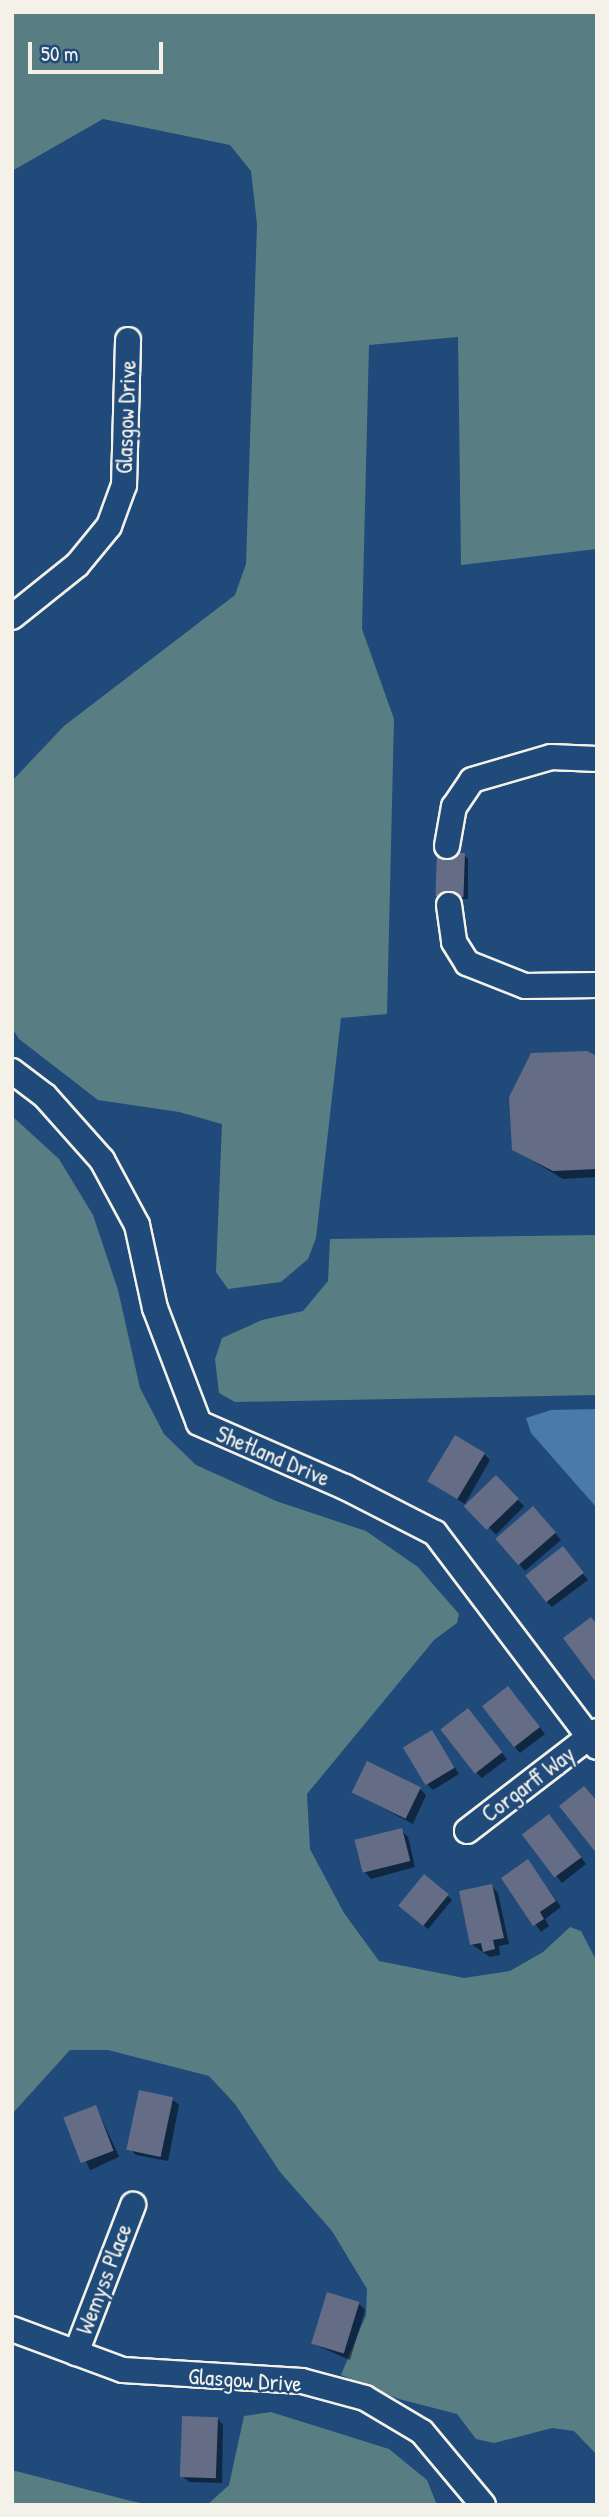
<!DOCTYPE html>
<style>
body{margin:0}
#map{position:relative;width:609px;height:2517px;overflow:hidden;background:#1f4a7a;font-family:"Patrick Hand",sans-serif}
div>[style]{position:absolute}
.green>*{inset:0;background:#587e83}
.water>*{inset:0;background:#4a7aa7}
.shadow>*{inset:0;background:#0007;transform-origin:0 0}
.building>*{inset:0;background:#646c86;transform-origin:0 0}
.roads{filter:drop-shadow(2px 0 #f4f1e8) drop-shadow(-2px 0 #f4f1e8) drop-shadow(0 2px #f4f1e8) drop-shadow(0 -2px #f4f1e8)}
.minor>*{height:24px;margin:-12px;padding:0 12px;transform-origin:12px;border-radius:12px;background:#1f4a7a}
span{translate:-50% -50%;white-space:nowrap;text-align:center;line-height:1.15;-webkit-text-stroke:5px #1f4a7a;paint-order:stroke}
.street-label{font-size:23px;color:#f4f1e8}
.frame{position:absolute;inset:0;border:14px solid #f4f1e8;pointer-events:none}
.scale{position:absolute;left:28px;top:42px;width:135px;height:32px;box-sizing:border-box;border:4px solid #f4f1e8;border-top:0;padding-left:9px;font-size:21px;line-height:24px;white-space:nowrap;color:#f4f1e8;-webkit-text-stroke:5px #1f4a7a;paint-order:stroke}
</style>
<div id="map">
<div class="green">
<div style="clip-path:polygon(12px 12px,597px 12px,597px 549px,461px 565px,458px 337px,369px 345px,362px 629px,394px 719px,387px 1014px,341px 1018px,316px 1238px,308px 1259px,281px 1282px,228px 1289px,216px 1272px,222px 1124px,179px 1112px,98px 1100px,19px 1039px,12px 1028px,12px 781px,64px 726px,235px 595px,246px 564px,257px 224px,251px 171px,230px 145px,103px 119px,12px 171px)"></div>
<div style="clip-path:polygon(12px 1116px,59px 1159px,93px 1215px,118px 1290px,140px 1388px,164px 1434px,196px 1465px,276px 1501px,366px 1531px,418px 1567px,459px 1614px,457px 1623px,434px 1640px,307px 1794px,310px 1849px,344px 1913px,379px 1961px,464px 1978px,510px 1971px,543px 1952px,570px 1927px,581px 1931px,597px 1962px,597px 2455px,574px 2431px,552px 2428px,494px 2443px,476px 2439px,457px 2414px,399px 2399px,341px 2375px,366px 2315px,367px 2289px,332px 2231px,280px 2172px,235px 2104px,209px 2076px,108px 2050px,70px 2050px,12px 2114px)"></div>
<div style="clip-path:polygon(597px 1235px,597px 1395px,235px 1402px,219px 1393px,215px 1359px,222px 1338px,262px 1320px,303px 1311px,328px 1281px,330px 1239px)"></div>
<div style="clip-path:polygon(271px 2412px,389px 2449px,427px 2480px,437px 2505px,207px 2505px,229px 2485px,244px 2416px)"></div>
<div style="clip-path:polygon(12px 2470px,131px 2501px,151px 2505px,12px 2505px)"></div>
</div>
<div class="water">
<div style="clip-path:polygon(597px 1409px,597px 1508px,531px 1433px,526px 1418px,551px 1410px)"></div>
</div>
<div class="shadow">
<div style="clip-path:polygon(464px 855px,468px 859px,468px 899px,442px 899px,438px 895px)"></div>
<div style="clip-path:polygon(597px 1058px,597px 1177px,563px 1179px,513px 1149px)"></div>
<div style="clip-path:polygon(484px 1454px,490px 1460px,465px 1504px,430px 1482px)"></div>
<div style="left:496px;top:1478px;width:40px;height:40px;rotate:45deg"></div>
<div style="clip-path:polygon(539px 1514px,561px 1540px,525px 1571px,519px 1564px)"></div>
<div style="clip-path:polygon(563px 1548px,588px 1580px,552px 1607px,546px 1601px)"></div>
<div style="clip-path:polygon(597px 1626px,597px 1680px,566px 1639px)"></div>
<div style="clip-path:polygon(514px 1694px,545px 1734px,520px 1753px,514px 1746px)"></div>
<div style="clip-path:polygon(474px 1717px,507px 1759px,482px 1778px,476px 1772px)"></div>
<div style="clip-path:polygon(432px 1732px,459px 1774px,433px 1790px,427px 1784px)"></div>
<div style="clip-path:polygon(420px 1789px,426px 1795px,413px 1824px,354px 1793px)"></div>
<div style="clip-path:polygon(555px 1823px,586px 1864px,562px 1883px,524px 1835px)"></div>
<div style="clip-path:polygon(401px 1830px,408px 1837px,415px 1867px,371px 1879px,365px 1872px)"></div>
<div style="clip-path:polygon(528px 1861px,561px 1907px,545px 1919px,549px 1926px,541px 1932px,503px 1878px)"></div>
<div style="clip-path:polygon(492px 1886px,498px 1893px,509px 1944px,499px 1946px,500px 1955px,490px 1957px,471px 1944px)"></div>
<div style="clip-path:polygon(448px 1896px,452px 1900px,428px 1929px,405px 1910px)"></div>
<div style="clip-path:polygon(172px 2099px,179px 2105px,168px 2161px,136px 2155px,130px 2149px)"></div>
<div style="left:96px;top:2107px;width:55px;height:32px;rotate:65deg"></div>
<div style="clip-path:polygon(359px 2304px,365px 2310px,350px 2360px,313px 2344px)"></div>
<div style="clip-path:polygon(217px 2418px,223px 2425px,222px 2483px,189px 2482px,182px 2476px)"></div>
</div>
<div class="building">
<div style="left:437px;top:852px;width:28px;height:44px;rotate:2deg"></div>
<div style="clip-path:polygon(587px 1051px,597px 1056px,597px 1169px,553px 1171px,512px 1150px,509px 1097px,531px 1053px)"></div>
<div style="left:455px;top:1435px;width:35px;height:54px;rotate:31deg"></div>
<div style="left:496px;top:1475px;width:33px;height:45px;rotate:46deg"></div>
<div style="left:533px;top:1506px;width:35px;height:50px;rotate:49deg"></div>
<div style="left:563px;top:1546px;width:34px;height:48px;rotate:52deg"></div>
<div style="clip-path:polygon(591px 1617px,597px 1625px,595px 1681px,563px 1638px)"></div>
<div style="left:508px;top:1686px;width:52px;height:33px;rotate:52deg"></div>
<div style="left:468px;top:1708px;width:56px;height:35px;rotate:52deg"></div>
<div style="left:432px;top:1730px;width:44px;height:34px;rotate:59deg"></div>
<div style="left:367px;top:1761px;width:60px;height:35px;rotate:26deg"></div>
<div style="clip-path:polygon(584px 1786px,597px 1801px,597px 1854px,559px 1806px)"></div>
<div style="left:549px;top:1814px;width:54px;height:34px;rotate:53deg"></div>
<div style="left:402px;top:1828px;width:34px;height:49px;rotate:76deg"></div>
<div style="clip-path:polygon(528px 1859px,556px 1901px,540px 1912px,544px 1919px,533px 1926px,501px 1878px)"></div>
<div style="left:424px;top:1874px;width:32px;height:41px;rotate:39deg"></div>
<div style="clip-path:polygon(492px 1884px,504px 1938px,493px 1940px,495px 1949px,483px 1952px,481px 1943px,470px 1945px,459px 1891px)"></div>
<div style="left:139px;top:2090px;width:35px;height:61px;rotate:12deg"></div>
<div style="left:96px;top:2105px;width:49px;height:35px;rotate:69deg"></div>
<div style="left:327px;top:2292px;width:34px;height:54px;rotate:17deg"></div>
<div style="left:182px;top:2416px;width:36px;height:61px;rotate:2deg"></div>
</div>
<div class="roads">
<div class="minor">
<div style="left:12px;top:617px;width:83px;rotate:-38.7deg"></div>
<div style="left:77px;top:565px;width:50px;rotate:-50.6deg"></div>
<div style="left:109px;top:526px;width:44px;rotate:-69.9deg"></div>
<div style="left:124px;top:485px;width:145px;rotate:-88.4deg"></div>
<div style="left:447px;top:846px;width:40px;rotate:-80deg"></div>
<div style="left:454px;top:807px;width:32px;rotate:-56deg"></div>
<div style="left:472px;top:780px;width:82px;rotate:-16.2deg"></div>
<div style="left:551px;top:757px;width:46px;rotate:2.5deg"></div>
<div style="left:449px;top:905px;width:37px;rotate:82deg"></div>
<div style="left:454px;top:942px;width:25px;rotate:58deg"></div>
<div style="left:467px;top:963px;width:62px;rotate:21.6deg"></div>
<div style="left:525px;top:986px;width:72px;rotate:-0.8deg"></div>
<div style="left:12px;top:1071px;width:41px;rotate:37.1deg"></div>
<div style="left:45px;top:1096px;width:86px;rotate:48.3deg"></div>
<div style="left:102px;top:1160px;width:74px;rotate:61.7deg"></div>
<div style="left:137px;top:1225px;width:85px;rotate:77.8deg"></div>
<div style="left:155px;top:1308px;width:123px;rotate:69.1deg"></div>
<div style="left:199px;top:1423px;width:159px;rotate:23.7deg"></div>
<div style="left:345px;top:1487px;width:101px;rotate:27.1deg"></div>
<div style="left:435px;top:1533px;width:268px;rotate:52.9deg"></div>
<div style="left:467px;top:1831px;width:164px;rotate:-37.6deg"></div>
<div style="left:12px;top:2329px;width:118px;rotate:20.3deg"></div>
<div style="left:123px;top:2370px;width:179px;rotate:3.5deg"></div>
<div style="left:302px;top:2381px;width:65px;rotate:15.1deg"></div>
<div style="left:365px;top:2398px;width:66px;rotate:30.8deg"></div>
<div style="left:422px;top:2432px;width:95px;rotate:50.1deg"></div>
<div style="left:76px;top:2353px;width:159px;rotate:-68.9deg"></div>
</div>
</div>
<div class="street-label">
<span style="left:126px;top:417px;rotate:-88deg">Glasgow Drive</span>
<span style="left:273px;top:1456px;rotate:23deg">Shetland Drive</span>
<span style="left:528px;top:1784px;rotate:-37deg">Corgarff Way</span>
<span style="left:104px;top:2279px;rotate:-69deg">Wemyss Place</span>
<span style="left:245px;top:2380px;rotate:4deg">Glasgow Drive</span>
</div>
<div class="frame"></div>
<div class="scale">50 m</div>
</div>
